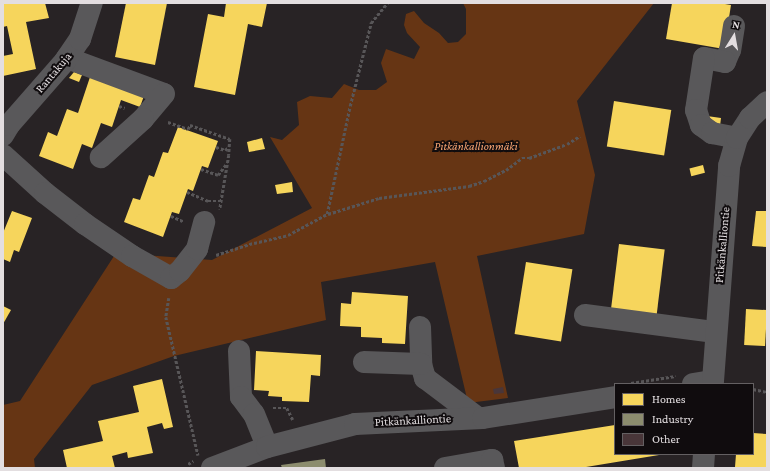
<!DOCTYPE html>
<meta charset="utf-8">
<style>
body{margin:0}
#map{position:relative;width:770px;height:471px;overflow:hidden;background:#282325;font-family:"Crimson Pro",serif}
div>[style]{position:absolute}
.green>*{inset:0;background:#663514}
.homes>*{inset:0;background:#f6d55c;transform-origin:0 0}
.industry>*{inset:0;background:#8c8c6e}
.building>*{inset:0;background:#493639}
.path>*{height:2.5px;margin-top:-1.25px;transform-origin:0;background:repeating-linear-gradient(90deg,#585658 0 3px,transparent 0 5px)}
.minor>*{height:22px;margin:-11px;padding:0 11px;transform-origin:11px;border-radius:11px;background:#59585a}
span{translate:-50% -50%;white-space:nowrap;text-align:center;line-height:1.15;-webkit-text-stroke:4px #100c0e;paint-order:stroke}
.street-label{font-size:12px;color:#e3dee0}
.park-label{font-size:12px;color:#fba775;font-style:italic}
.frame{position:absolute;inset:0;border:4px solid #e3dee0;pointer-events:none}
.legend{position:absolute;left:614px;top:383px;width:140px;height:72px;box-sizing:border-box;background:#100c0e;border:1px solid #646062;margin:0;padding:5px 7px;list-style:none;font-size:12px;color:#e3dee0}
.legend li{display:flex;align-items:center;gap:8px;height:20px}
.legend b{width:20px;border:1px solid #646062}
.north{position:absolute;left:714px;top:16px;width:40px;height:40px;-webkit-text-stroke:3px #100c0e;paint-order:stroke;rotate:11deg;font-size:11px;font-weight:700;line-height:16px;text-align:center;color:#e3dee0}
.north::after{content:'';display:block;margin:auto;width:14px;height:18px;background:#e3dee0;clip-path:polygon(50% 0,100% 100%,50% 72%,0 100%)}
</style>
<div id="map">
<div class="green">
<div style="clip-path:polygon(463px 3px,654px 3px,577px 101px,595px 175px,584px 234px,477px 256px,508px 398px,468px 403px,435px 262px,321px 282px,326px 320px,174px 356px,92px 385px,34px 459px,35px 468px,3px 468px,3px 405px,20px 401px,116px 253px,212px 260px,312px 208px,270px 137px,282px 140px,299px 125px,297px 102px,310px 96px,332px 98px,344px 84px,359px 90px,376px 90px,387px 82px,381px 63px,386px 49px,414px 59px,420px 47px,407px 33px,404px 25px,406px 14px,414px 11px,424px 23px,439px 33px,448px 43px,458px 42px,466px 34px,466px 9px)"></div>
</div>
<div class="homes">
<div style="clip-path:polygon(3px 3px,45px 3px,49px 18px,26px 22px,36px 69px,3px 76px,3px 56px,13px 54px,7px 26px,3px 27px)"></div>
<div style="clip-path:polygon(126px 3px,167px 3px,155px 65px,115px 57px)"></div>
<div style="clip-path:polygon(226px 3px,267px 3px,262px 27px,248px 24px,235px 95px,194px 87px,208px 14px,224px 17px)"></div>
<div style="clip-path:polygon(672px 3px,719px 3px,731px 5px,724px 49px,666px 39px)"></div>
<div style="clip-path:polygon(74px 72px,82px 75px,79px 82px,69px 78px)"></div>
<div style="clip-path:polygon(91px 74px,145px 93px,140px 107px,121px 100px,112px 127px,101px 123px,92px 148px,82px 144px,73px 169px,39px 156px,48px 132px,57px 136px,67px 109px,78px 113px)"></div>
<div style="left:614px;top:101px;width:58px;height:46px;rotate:9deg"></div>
<div style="clip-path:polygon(707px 116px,721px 118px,720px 126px)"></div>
<div style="clip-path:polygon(178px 127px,218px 141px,208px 168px,202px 166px,193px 191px,188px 189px,179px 214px,172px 212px,163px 237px,124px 222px,133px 198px,140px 200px,149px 175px,154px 177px,163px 152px,168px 153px)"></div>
<div style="clip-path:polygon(262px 138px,265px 149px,249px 152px,247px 142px)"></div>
<div style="left:703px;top:165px;width:8px;height:14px;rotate:76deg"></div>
<div style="clip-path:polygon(292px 182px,293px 192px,277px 194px,275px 185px)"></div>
<div style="clip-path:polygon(12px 211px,32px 218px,19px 252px,14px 250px,10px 262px,3px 259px,3px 233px)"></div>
<div style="clip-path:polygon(756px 211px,767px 211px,767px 247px,752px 246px)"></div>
<div style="left:619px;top:244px;width:46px;height:69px;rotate:7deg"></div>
<div style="left:526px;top:262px;width:47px;height:73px;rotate:9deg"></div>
<div style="clip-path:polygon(352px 292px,408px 296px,405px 344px,382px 343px,382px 338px,361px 337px,361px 327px,340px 326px,341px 303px,351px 304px)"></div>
<div style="clip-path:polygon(3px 306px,11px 310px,3px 324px)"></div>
<div style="left:746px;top:309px;width:21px;height:36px;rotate:3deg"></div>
<div style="clip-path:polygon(256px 351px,321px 355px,320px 376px,311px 375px,309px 402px,282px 401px,282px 397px,268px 396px,269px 391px,254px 390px)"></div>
<div style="clip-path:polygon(162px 379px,173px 427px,164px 429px,162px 423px,147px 427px,153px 453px,128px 458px,127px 452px,112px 456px,115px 468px,67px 468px,63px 450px,103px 441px,98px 421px,139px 412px,133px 386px)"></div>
<div style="clip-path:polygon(615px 425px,615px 454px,659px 455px,580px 468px,519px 468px,514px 441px)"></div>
<div style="clip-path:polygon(753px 433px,767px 434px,767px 468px,735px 467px,736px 454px,753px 454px)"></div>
</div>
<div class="industry">
<div style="clip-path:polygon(325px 459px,326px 468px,282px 468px,281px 465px)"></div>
</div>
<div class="building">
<div style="clip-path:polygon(503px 387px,504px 393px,494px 394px,493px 389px)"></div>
</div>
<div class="path">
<div style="left:119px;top:106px;width:6px;rotate:18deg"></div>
<div style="left:168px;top:122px;width:21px;rotate:19deg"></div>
<div style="left:188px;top:129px;width:4px;rotate:-63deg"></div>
<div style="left:190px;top:125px;width:42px;rotate:19.3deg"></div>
<div style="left:230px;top:139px;width:16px;rotate:94deg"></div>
<div style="left:229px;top:155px;width:55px;rotate:99.5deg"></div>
<div style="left:216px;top:147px;width:9px;rotate:18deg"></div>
<div style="left:225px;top:150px;width:5px;rotate:-37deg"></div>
<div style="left:201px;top:169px;width:18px;rotate:19deg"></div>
<div style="left:218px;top:175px;width:15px;rotate:-53deg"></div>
<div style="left:187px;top:192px;width:23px;rotate:23deg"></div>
<div style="left:208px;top:201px;width:14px"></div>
<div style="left:328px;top:214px;width:53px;rotate:-17.4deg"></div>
<div style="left:379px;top:198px;width:91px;rotate:-7.6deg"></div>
<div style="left:469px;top:186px;width:16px;rotate:-18deg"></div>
<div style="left:484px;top:181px;width:25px;rotate:-27deg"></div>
<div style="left:506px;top:170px;width:20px;rotate:-37deg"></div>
<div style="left:522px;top:158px;width:7px"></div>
<div style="left:529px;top:158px;width:40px;rotate:-20.2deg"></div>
<div style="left:567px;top:144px;width:15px;rotate:-32deg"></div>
<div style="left:171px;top:216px;width:13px;rotate:23deg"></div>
<div style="left:216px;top:255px;width:40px;rotate:-18deg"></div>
<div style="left:254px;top:243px;width:35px;rotate:-13deg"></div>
<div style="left:288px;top:235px;width:44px;rotate:-28.3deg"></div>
<div style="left:327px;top:214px;width:110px;rotate:-78deg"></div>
<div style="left:350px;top:106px;width:86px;rotate:-75.8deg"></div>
<div style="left:371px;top:23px;width:26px;rotate:-51deg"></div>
<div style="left:169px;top:298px;width:19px;rotate:99deg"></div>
<div style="left:166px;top:317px;width:142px;rotate:76.9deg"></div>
<div style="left:631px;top:383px;width:45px;rotate:-9deg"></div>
<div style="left:753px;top:389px;width:14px;rotate:12deg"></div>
<div style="left:273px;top:408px;width:14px"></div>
<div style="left:287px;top:408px;width:13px;rotate:63deg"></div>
<div style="left:188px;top:464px;width:6px;rotate:-31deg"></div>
</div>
<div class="minor">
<div style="left:734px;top:26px;width:24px;rotate:99deg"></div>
<div style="left:730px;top:50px;width:13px;rotate:113deg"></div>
<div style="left:725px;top:62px;width:21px;rotate:-169deg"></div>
<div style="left:704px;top:58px;width:53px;rotate:98.7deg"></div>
<div style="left:696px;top:110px;width:16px;rotate:72deg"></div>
<div style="left:701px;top:125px;width:14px;rotate:36deg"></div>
<div style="left:712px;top:133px;width:25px;rotate:11deg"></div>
<div style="left:67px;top:58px;width:103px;rotate:20.4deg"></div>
<div style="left:164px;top:94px;width:33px;rotate:130deg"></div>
<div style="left:143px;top:119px;width:57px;rotate:137.9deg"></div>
<div style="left:3px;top:135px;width:12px;rotate:-59deg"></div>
<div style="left:9px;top:125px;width:85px;rotate:-48.8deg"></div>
<div style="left:65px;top:61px;width:27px;rotate:-56deg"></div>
<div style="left:80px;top:39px;width:38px;rotate:-72deg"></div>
<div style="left:3px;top:155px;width:57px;rotate:42.1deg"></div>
<div style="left:45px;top:193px;width:51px;rotate:37.8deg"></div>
<div style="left:85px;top:224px;width:57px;rotate:34.2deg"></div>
<div style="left:132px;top:256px;width:45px;rotate:29.4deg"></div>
<div style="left:171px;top:278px;width:11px;rotate:-38deg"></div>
<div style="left:180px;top:271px;width:28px;rotate:-52deg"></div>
<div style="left:197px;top:249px;width:28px;rotate:-75deg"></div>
<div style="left:585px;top:315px;width:131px;rotate:7.5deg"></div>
<div style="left:420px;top:327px;width:37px;rotate:88deg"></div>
<div style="left:421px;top:364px;width:15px;rotate:74deg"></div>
<div style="left:425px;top:378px;width:66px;rotate:37deg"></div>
<div style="left:239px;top:351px;width:46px;rotate:87.5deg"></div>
<div style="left:241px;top:397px;width:21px;rotate:53deg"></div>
<div style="left:254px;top:414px;width:35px;rotate:68deg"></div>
<div style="left:364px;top:362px;width:57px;rotate:2deg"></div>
<div style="left:693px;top:384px;width:20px;rotate:-9deg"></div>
<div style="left:713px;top:381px;width:216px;rotate:-85.7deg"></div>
<div style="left:729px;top:166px;width:29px;rotate:-74deg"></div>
<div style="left:737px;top:138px;width:24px;rotate:-57deg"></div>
<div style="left:750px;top:118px;width:23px;rotate:-43deg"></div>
<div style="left:212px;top:468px;width:59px;rotate:-20.9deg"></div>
<div style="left:267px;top:447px;width:91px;rotate:-14.6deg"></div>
<div style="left:355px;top:424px;width:128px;rotate:-2.7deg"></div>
<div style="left:483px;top:418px;width:134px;rotate:-9deg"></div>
<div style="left:445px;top:468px;width:48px;rotate:-9.7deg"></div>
<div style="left:492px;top:460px;width:8px;rotate:76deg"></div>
<div style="left:703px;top:468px;width:14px;rotate:-86deg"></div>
</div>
<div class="street-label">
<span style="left:54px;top:73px;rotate:-50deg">Rantakuja</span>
<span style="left:723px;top:245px;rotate:-85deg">Pitkänkalliontie</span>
<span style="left:413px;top:421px;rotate:-3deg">Pitkänkalliontie</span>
</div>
<div class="park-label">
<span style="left:476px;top:147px">Pitkänkallionmäki</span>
</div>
<div class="frame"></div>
<ul class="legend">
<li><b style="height:11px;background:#f6d55c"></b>Homes</li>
<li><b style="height:11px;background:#8c8c6e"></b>Industry</li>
<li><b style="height:11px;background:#493639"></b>Other</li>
</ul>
<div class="north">N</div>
</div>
